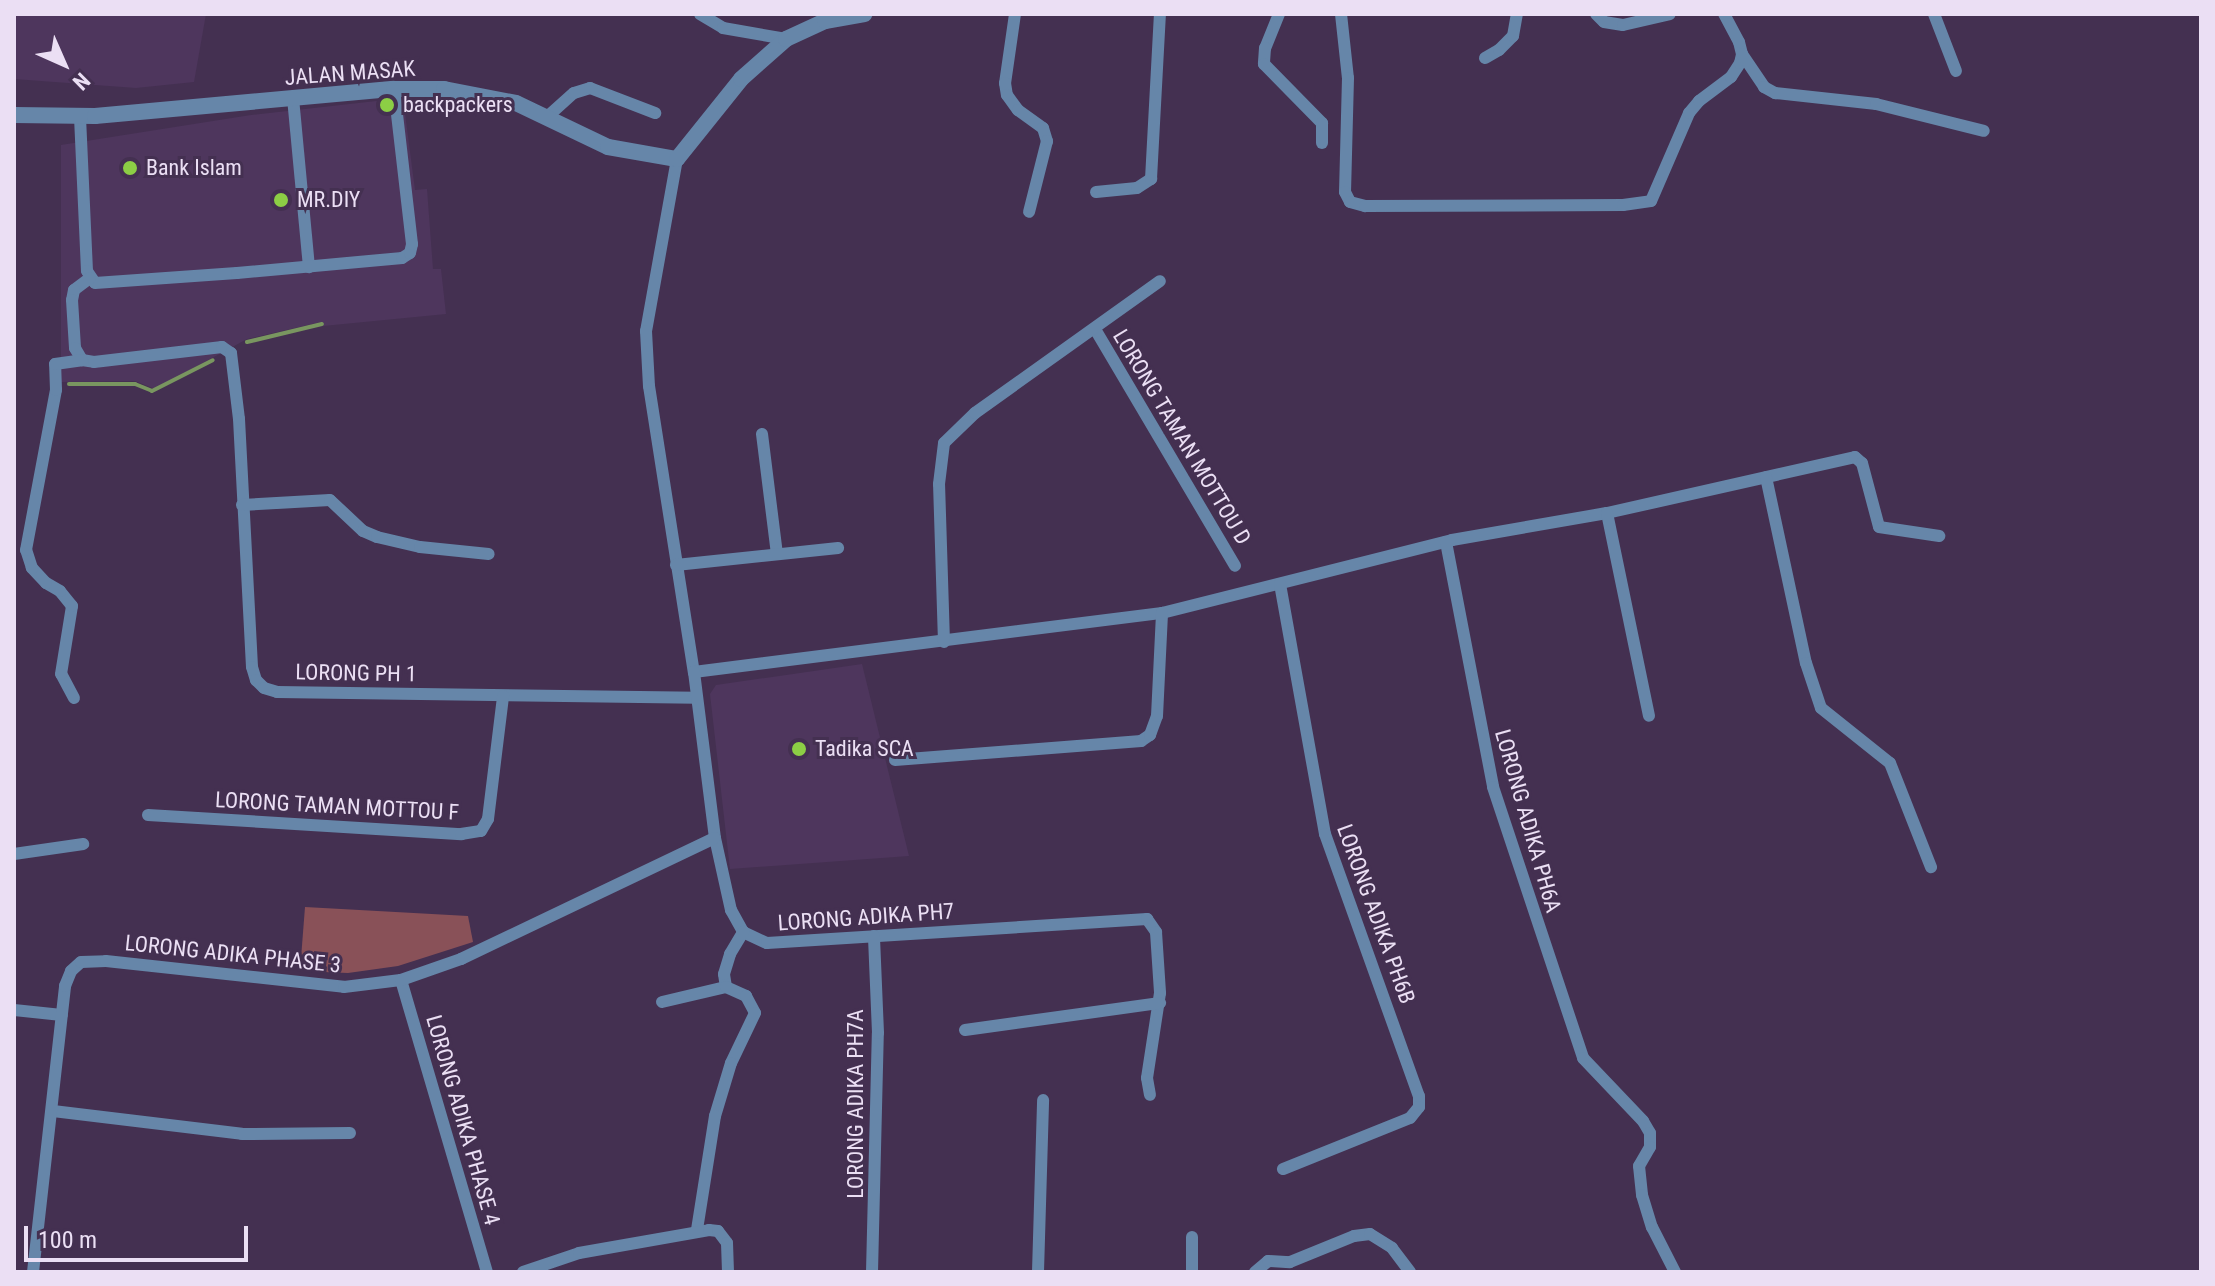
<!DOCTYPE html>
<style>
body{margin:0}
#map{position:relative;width:2215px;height:1286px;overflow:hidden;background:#443051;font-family:"Roboto Condensed",sans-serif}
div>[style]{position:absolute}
.built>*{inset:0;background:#4e365d}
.green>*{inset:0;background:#895158}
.stream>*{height:4px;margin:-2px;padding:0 2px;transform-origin:2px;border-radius:2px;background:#799660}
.minor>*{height:12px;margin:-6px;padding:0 6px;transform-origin:6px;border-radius:6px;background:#6686a9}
.tertiary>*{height:16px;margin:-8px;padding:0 8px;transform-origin:8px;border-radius:8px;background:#6686a9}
.dots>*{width:22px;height:22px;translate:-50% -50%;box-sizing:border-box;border:4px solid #443051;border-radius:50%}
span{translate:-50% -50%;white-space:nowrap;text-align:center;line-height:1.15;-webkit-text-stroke:6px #443051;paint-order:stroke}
.street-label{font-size:22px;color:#ebdff4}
.poi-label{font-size:22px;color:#ebdff4}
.left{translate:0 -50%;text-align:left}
.frame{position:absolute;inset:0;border:16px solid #ebdff4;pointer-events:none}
.north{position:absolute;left:24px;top:24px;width:80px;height:80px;-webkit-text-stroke:6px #443051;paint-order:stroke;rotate:135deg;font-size:22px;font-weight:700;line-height:32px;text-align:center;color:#ebdff4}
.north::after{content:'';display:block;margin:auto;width:28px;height:36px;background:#ebdff4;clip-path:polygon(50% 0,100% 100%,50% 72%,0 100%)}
.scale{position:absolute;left:24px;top:1226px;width:224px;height:36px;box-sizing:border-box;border:4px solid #ebdff4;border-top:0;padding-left:10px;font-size:24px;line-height:28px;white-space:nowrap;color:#ebdff4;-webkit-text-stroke:6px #443051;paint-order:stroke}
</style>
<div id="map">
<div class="built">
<div style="clip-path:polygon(14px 14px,206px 14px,194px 82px,136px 88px,14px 79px)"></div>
<div style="clip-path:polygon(403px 98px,415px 190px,427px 189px,433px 269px,441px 269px,446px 314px,323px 326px,321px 322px,247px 339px,155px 389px,135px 381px,61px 382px,61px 145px,251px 115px)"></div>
<div style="clip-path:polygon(862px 664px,909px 856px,730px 869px,710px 694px,716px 685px)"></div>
</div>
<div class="green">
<div style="clip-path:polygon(305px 907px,468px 916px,473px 942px,398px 966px,348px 973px,300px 971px)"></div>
</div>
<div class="stream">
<div style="left:247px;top:342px;width:77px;rotate:-13.5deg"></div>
<div style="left:69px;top:384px;width:66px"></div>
<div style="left:135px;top:384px;width:18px;rotate:22deg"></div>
<div style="left:152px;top:391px;width:68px;rotate:-26.9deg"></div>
</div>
<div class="minor">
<div style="left:700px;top:14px;width:27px;rotate:31deg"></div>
<div style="left:723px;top:28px;width:64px;rotate:9.9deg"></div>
<div style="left:1015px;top:14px;width:70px;rotate:98.2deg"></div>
<div style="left:1005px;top:83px;width:12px;rotate:81deg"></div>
<div style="left:1007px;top:95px;width:19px;rotate:54deg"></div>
<div style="left:1018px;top:110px;width:31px;rotate:36deg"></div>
<div style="left:1043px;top:128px;width:14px;rotate:73deg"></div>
<div style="left:1047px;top:141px;width:73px;rotate:104.2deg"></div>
<div style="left:1279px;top:14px;width:37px;rotate:112deg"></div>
<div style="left:1265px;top:48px;width:16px;rotate:94deg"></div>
<div style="left:1264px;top:64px;width:83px;rotate:45.5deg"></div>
<div style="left:1322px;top:123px;width:20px;rotate:90deg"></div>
<div style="left:1341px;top:14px;width:64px;rotate:83.8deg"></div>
<div style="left:1348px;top:78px;width:114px;rotate:91.5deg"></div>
<div style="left:1345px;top:192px;width:11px;rotate:63deg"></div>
<div style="left:1350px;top:202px;width:16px;rotate:15deg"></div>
<div style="left:1365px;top:206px;width:258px;rotate:-0.2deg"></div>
<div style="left:1623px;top:205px;width:28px;rotate:-8deg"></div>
<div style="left:1651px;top:201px;width:96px;rotate:-66.6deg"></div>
<div style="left:1689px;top:113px;width:16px;rotate:-50deg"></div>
<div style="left:1699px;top:101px;width:40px;rotate:-37deg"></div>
<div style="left:1731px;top:77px;width:17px;rotate:-57deg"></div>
<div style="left:1740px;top:63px;width:9px;rotate:-77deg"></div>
<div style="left:1742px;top:54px;width:12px;rotate:-104deg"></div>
<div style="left:1739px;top:42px;width:32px;rotate:-118deg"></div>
<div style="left:1596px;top:14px;width:11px;rotate:45deg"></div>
<div style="left:1604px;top:22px;width:19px;rotate:9deg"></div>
<div style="left:1623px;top:25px;width:48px;rotate:-13.2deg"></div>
<div style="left:1934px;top:14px;width:61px;rotate:68.9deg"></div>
<div style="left:1742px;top:54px;width:40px;rotate:56deg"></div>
<div style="left:1764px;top:87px;width:13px;rotate:29deg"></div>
<div style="left:1775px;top:93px;width:102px;rotate:6.2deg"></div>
<div style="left:1876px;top:104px;width:111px;rotate:14deg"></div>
<div style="left:1485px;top:58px;width:16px;rotate:-30deg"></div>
<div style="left:1499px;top:50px;width:20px;rotate:-45deg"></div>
<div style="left:1513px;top:36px;width:22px;rotate:-80deg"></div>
<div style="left:293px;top:98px;width:170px;rotate:84.6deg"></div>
<div style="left:80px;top:117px;width:154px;rotate:87.4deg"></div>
<div style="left:87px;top:271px;width:14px;rotate:56deg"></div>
<div style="left:95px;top:283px;width:142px;rotate:-4deg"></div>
<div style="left:237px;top:273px;width:166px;rotate:-5.2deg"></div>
<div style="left:402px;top:258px;width:9px;rotate:-32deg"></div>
<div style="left:410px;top:253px;width:9px;rotate:-77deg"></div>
<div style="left:412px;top:244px;width:156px;rotate:-96.6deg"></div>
<div style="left:547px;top:117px;width:36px;rotate:-42deg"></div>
<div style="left:574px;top:93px;width:17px;rotate:-17deg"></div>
<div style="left:590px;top:88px;width:70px;rotate:21deg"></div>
<div style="left:677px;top:159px;width:175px;rotate:100.2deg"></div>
<div style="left:646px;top:331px;width:55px;rotate:86.9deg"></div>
<div style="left:649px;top:386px;width:290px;rotate:81.1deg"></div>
<div style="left:694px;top:672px;width:472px;rotate:-7.2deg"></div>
<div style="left:1162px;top:613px;width:299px;rotate:-14.1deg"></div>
<div style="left:1452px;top:540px;width:157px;rotate:-9.9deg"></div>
<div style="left:1607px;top:513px;width:254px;rotate:-12.7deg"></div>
<div style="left:1855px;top:457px;width:9px;rotate:41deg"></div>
<div style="left:1862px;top:463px;width:66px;rotate:75.1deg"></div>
<div style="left:1879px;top:527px;width:61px;rotate:8.5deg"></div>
<div style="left:1096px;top:192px;width:41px;rotate:-5.6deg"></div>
<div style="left:1137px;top:188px;width:17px;rotate:-33deg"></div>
<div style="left:1151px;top:179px;width:165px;rotate:-86.9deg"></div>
<div style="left:90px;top:278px;width:20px;rotate:143deg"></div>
<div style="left:74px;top:290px;width:10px;rotate:101deg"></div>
<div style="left:72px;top:300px;width:48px;rotate:86.4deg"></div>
<div style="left:75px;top:348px;width:14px;rotate:60deg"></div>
<div style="left:82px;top:360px;width:12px;rotate:9deg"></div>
<div style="left:94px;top:362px;width:129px;rotate:-6.7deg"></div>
<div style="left:222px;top:347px;width:11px;rotate:34deg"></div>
<div style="left:231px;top:353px;width:66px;rotate:83.1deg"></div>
<div style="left:239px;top:419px;width:248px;rotate:87deg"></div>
<div style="left:252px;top:667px;width:14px;rotate:73deg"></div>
<div style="left:256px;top:680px;width:11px;rotate:45deg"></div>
<div style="left:264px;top:688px;width:14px;rotate:17deg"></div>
<div style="left:277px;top:692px;width:419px;rotate:0.8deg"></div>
<div style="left:1095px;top:329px;width:275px;rotate:59.4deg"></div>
<div style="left:762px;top:434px;width:121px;rotate:82.9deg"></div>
<div style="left:1766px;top:477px;width:190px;rotate:77.9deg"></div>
<div style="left:1806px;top:663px;width:47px;rotate:71.6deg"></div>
<div style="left:1821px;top:708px;width:88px;rotate:38.6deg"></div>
<div style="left:1890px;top:763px;width:112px;rotate:68.5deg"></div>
<div style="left:242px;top:505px;width:88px;rotate:-3.3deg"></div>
<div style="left:330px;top:500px;width:45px;rotate:43.2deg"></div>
<div style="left:363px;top:531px;width:15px;rotate:23deg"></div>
<div style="left:377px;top:537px;width:44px;rotate:13.1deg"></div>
<div style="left:420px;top:547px;width:69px;rotate:5.8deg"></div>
<div style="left:1607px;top:513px;width:207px;rotate:78.3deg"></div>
<div style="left:1446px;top:542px;width:249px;rotate:79.1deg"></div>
<div style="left:1493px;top:787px;width:286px;rotate:71.6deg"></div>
<div style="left:1583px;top:1058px;width:87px;rotate:46.4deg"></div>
<div style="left:1643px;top:1121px;width:14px;rotate:60deg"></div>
<div style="left:1650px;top:1133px;width:14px;rotate:90deg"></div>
<div style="left:1650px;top:1147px;width:22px;rotate:120deg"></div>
<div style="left:1639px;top:1166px;width:29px;rotate:84deg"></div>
<div style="left:1642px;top:1195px;width:34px;rotate:73deg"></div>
<div style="left:1652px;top:1227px;width:51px;rotate:62.9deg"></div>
<div style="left:676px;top:565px;width:163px;rotate:-6deg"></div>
<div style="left:1280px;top:584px;width:254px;rotate:79.8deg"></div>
<div style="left:1325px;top:834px;width:278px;rotate:70.3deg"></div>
<div style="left:1419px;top:1096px;width:11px;rotate:90deg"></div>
<div style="left:1419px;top:1107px;width:14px;rotate:129deg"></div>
<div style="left:1410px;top:1118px;width:137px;rotate:158.1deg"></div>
<div style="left:944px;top:642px;width:158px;rotate:-91.8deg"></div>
<div style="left:939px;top:484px;width:41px;rotate:-83deg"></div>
<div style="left:944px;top:443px;width:43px;rotate:-44.1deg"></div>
<div style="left:975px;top:413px;width:227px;rotate:-35.5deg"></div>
<div style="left:694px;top:672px;width:167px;rotate:82.8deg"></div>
<div style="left:715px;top:838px;width:74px;rotate:77.5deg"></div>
<div style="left:731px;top:910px;width:25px;rotate:61deg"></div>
<div style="left:743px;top:932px;width:26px;rotate:25deg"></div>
<div style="left:767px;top:943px;width:381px;rotate:-3.6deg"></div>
<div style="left:1147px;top:919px;width:16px;rotate:55deg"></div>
<div style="left:1156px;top:932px;width:61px;rotate:86.2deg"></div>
<div style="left:1160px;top:993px;width:86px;rotate:98.7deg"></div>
<div style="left:1147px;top:1078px;width:17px;rotate:80deg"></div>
<div style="left:74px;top:698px;width:27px;rotate:-118deg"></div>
<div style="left:61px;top:674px;width:69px;rotate:-80.8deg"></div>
<div style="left:72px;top:606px;width:19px;rotate:-129deg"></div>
<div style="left:60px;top:591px;width:16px;rotate:-150deg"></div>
<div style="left:46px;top:583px;width:21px;rotate:-133deg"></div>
<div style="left:32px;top:568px;width:19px;rotate:-108deg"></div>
<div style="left:26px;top:550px;width:163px;rotate:-79.4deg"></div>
<div style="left:56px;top:390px;width:26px;rotate:-92deg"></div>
<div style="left:55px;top:364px;width:27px;rotate:-8deg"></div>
<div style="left:895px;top:760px;width:247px;rotate:-4.4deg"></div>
<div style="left:1141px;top:741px;width:11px;rotate:-34deg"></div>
<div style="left:1150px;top:735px;width:20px;rotate:-70deg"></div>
<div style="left:1157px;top:716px;width:103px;rotate:-87.2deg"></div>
<div style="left:148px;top:815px;width:314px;rotate:3.5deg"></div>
<div style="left:461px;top:834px;width:20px;rotate:-9deg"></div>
<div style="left:481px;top:831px;width:14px;rotate:-60deg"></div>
<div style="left:488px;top:819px;width:124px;rotate:-83deg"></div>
<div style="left:14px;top:854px;width:70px;rotate:-8.2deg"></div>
<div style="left:401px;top:980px;width:304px;rotate:73.6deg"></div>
<div style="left:726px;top:987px;width:13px;rotate:-99deg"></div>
<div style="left:724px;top:974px;width:21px;rotate:-73deg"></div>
<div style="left:730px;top:954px;width:26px;rotate:-59deg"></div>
<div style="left:662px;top:1002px;width:66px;rotate:-13.2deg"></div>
<div style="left:726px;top:987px;width:22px;rotate:24deg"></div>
<div style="left:746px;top:996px;width:19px;rotate:62deg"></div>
<div style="left:755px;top:1013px;width:55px;rotate:115.6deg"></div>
<div style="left:731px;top:1063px;width:55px;rotate:106.8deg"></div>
<div style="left:715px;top:1116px;width:115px;rotate:99deg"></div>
<div style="left:14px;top:1010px;width:48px;rotate:5.9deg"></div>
<div style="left:965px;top:1030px;width:197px;rotate:-7.9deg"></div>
<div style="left:53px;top:1111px;width:190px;rotate:6.9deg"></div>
<div style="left:242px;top:1134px;width:108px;rotate:-0.5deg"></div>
<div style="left:1192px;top:1237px;width:35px;rotate:90deg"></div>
<div style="left:33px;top:1272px;width:288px;rotate:-83.6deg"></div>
<div style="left:65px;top:986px;width:16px;rotate:-68deg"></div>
<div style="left:71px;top:971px;width:13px;rotate:-42deg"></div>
<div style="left:81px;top:962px;width:25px;rotate:-2deg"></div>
<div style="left:106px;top:961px;width:239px;rotate:6.2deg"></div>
<div style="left:344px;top:987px;width:57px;rotate:-7deg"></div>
<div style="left:401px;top:980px;width:64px;rotate:-19.3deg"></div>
<div style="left:461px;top:959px;width:281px;rotate:-25.5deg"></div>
<div style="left:523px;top:1272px;width:59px;rotate:-18.7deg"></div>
<div style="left:579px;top:1253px;width:132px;rotate:-10deg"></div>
<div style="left:709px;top:1230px;width:9px;rotate:6deg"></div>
<div style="left:718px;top:1231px;width:15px;rotate:53deg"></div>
<div style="left:727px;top:1243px;width:29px;rotate:88deg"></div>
<div style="left:872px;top:1272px;width:239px;rotate:-88.6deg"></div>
<div style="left:878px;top:1033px;width:97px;rotate:-92.4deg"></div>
<div style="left:1038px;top:1272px;width:172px;rotate:-88.3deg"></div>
<div style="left:1255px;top:1272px;width:17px;rotate:-40deg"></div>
<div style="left:1268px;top:1261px;width:22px;rotate:3deg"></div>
<div style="left:1290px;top:1262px;width:69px;rotate:-22.1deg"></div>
<div style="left:1354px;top:1236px;width:16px;rotate:-7deg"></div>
<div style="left:1370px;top:1234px;width:26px;rotate:32deg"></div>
<div style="left:1392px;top:1248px;width:30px;rotate:53deg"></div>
</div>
<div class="tertiary">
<div style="left:14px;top:115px;width:81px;rotate:0.7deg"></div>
<div style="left:95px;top:116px;width:300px;rotate:-5.2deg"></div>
<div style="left:394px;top:89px;width:50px"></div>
<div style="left:444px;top:89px;width:73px;rotate:11deg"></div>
<div style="left:516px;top:103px;width:102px;rotate:25.6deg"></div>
<div style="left:608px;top:147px;width:70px;rotate:9.9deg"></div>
<div style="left:677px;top:159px;width:102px;rotate:-51.3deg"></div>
<div style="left:741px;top:79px;width:60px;rotate:-41.6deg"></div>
<div style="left:786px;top:39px;width:43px;rotate:-24.8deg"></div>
<div style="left:825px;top:21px;width:40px;rotate:-10deg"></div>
</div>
<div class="dots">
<div style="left:387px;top:105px;background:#8cce45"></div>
<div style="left:130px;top:168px;background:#8cce45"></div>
<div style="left:281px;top:200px;background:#8cce45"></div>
<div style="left:799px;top:749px;background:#8cce45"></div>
</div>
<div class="street-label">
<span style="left:350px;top:73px;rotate:-4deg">JALAN MASAK</span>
<span style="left:1182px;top:437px;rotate:59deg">LORONG TAMAN MOTTOU D</span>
<span style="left:356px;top:673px;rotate:1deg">LORONG PH 1</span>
<span style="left:337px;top:806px;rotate:3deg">LORONG TAMAN MOTTOU F</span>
<span style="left:1528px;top:821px;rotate:74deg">LORONG ADIKA PH6A</span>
<span style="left:1376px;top:914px;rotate:70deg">LORONG ADIKA PH6B</span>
<span style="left:866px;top:917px;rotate:-4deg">LORONG ADIKA PH7</span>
<span style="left:233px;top:954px;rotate:6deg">LORONG ADIKA PHASE 3</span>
<span style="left:856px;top:1104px;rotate:-90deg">LORONG ADIKA PH7A</span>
<span style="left:463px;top:1120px;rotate:74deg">LORONG ADIKA PHASE 4</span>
</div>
<div class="poi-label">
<span class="left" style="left:403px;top:105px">backpackers</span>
<span class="left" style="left:146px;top:168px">Bank Islam</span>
<span class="left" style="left:297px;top:200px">MR.DIY</span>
<span class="left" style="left:815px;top:749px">Tadika SCA</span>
</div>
<div class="frame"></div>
<div class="north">N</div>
<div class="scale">100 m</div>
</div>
